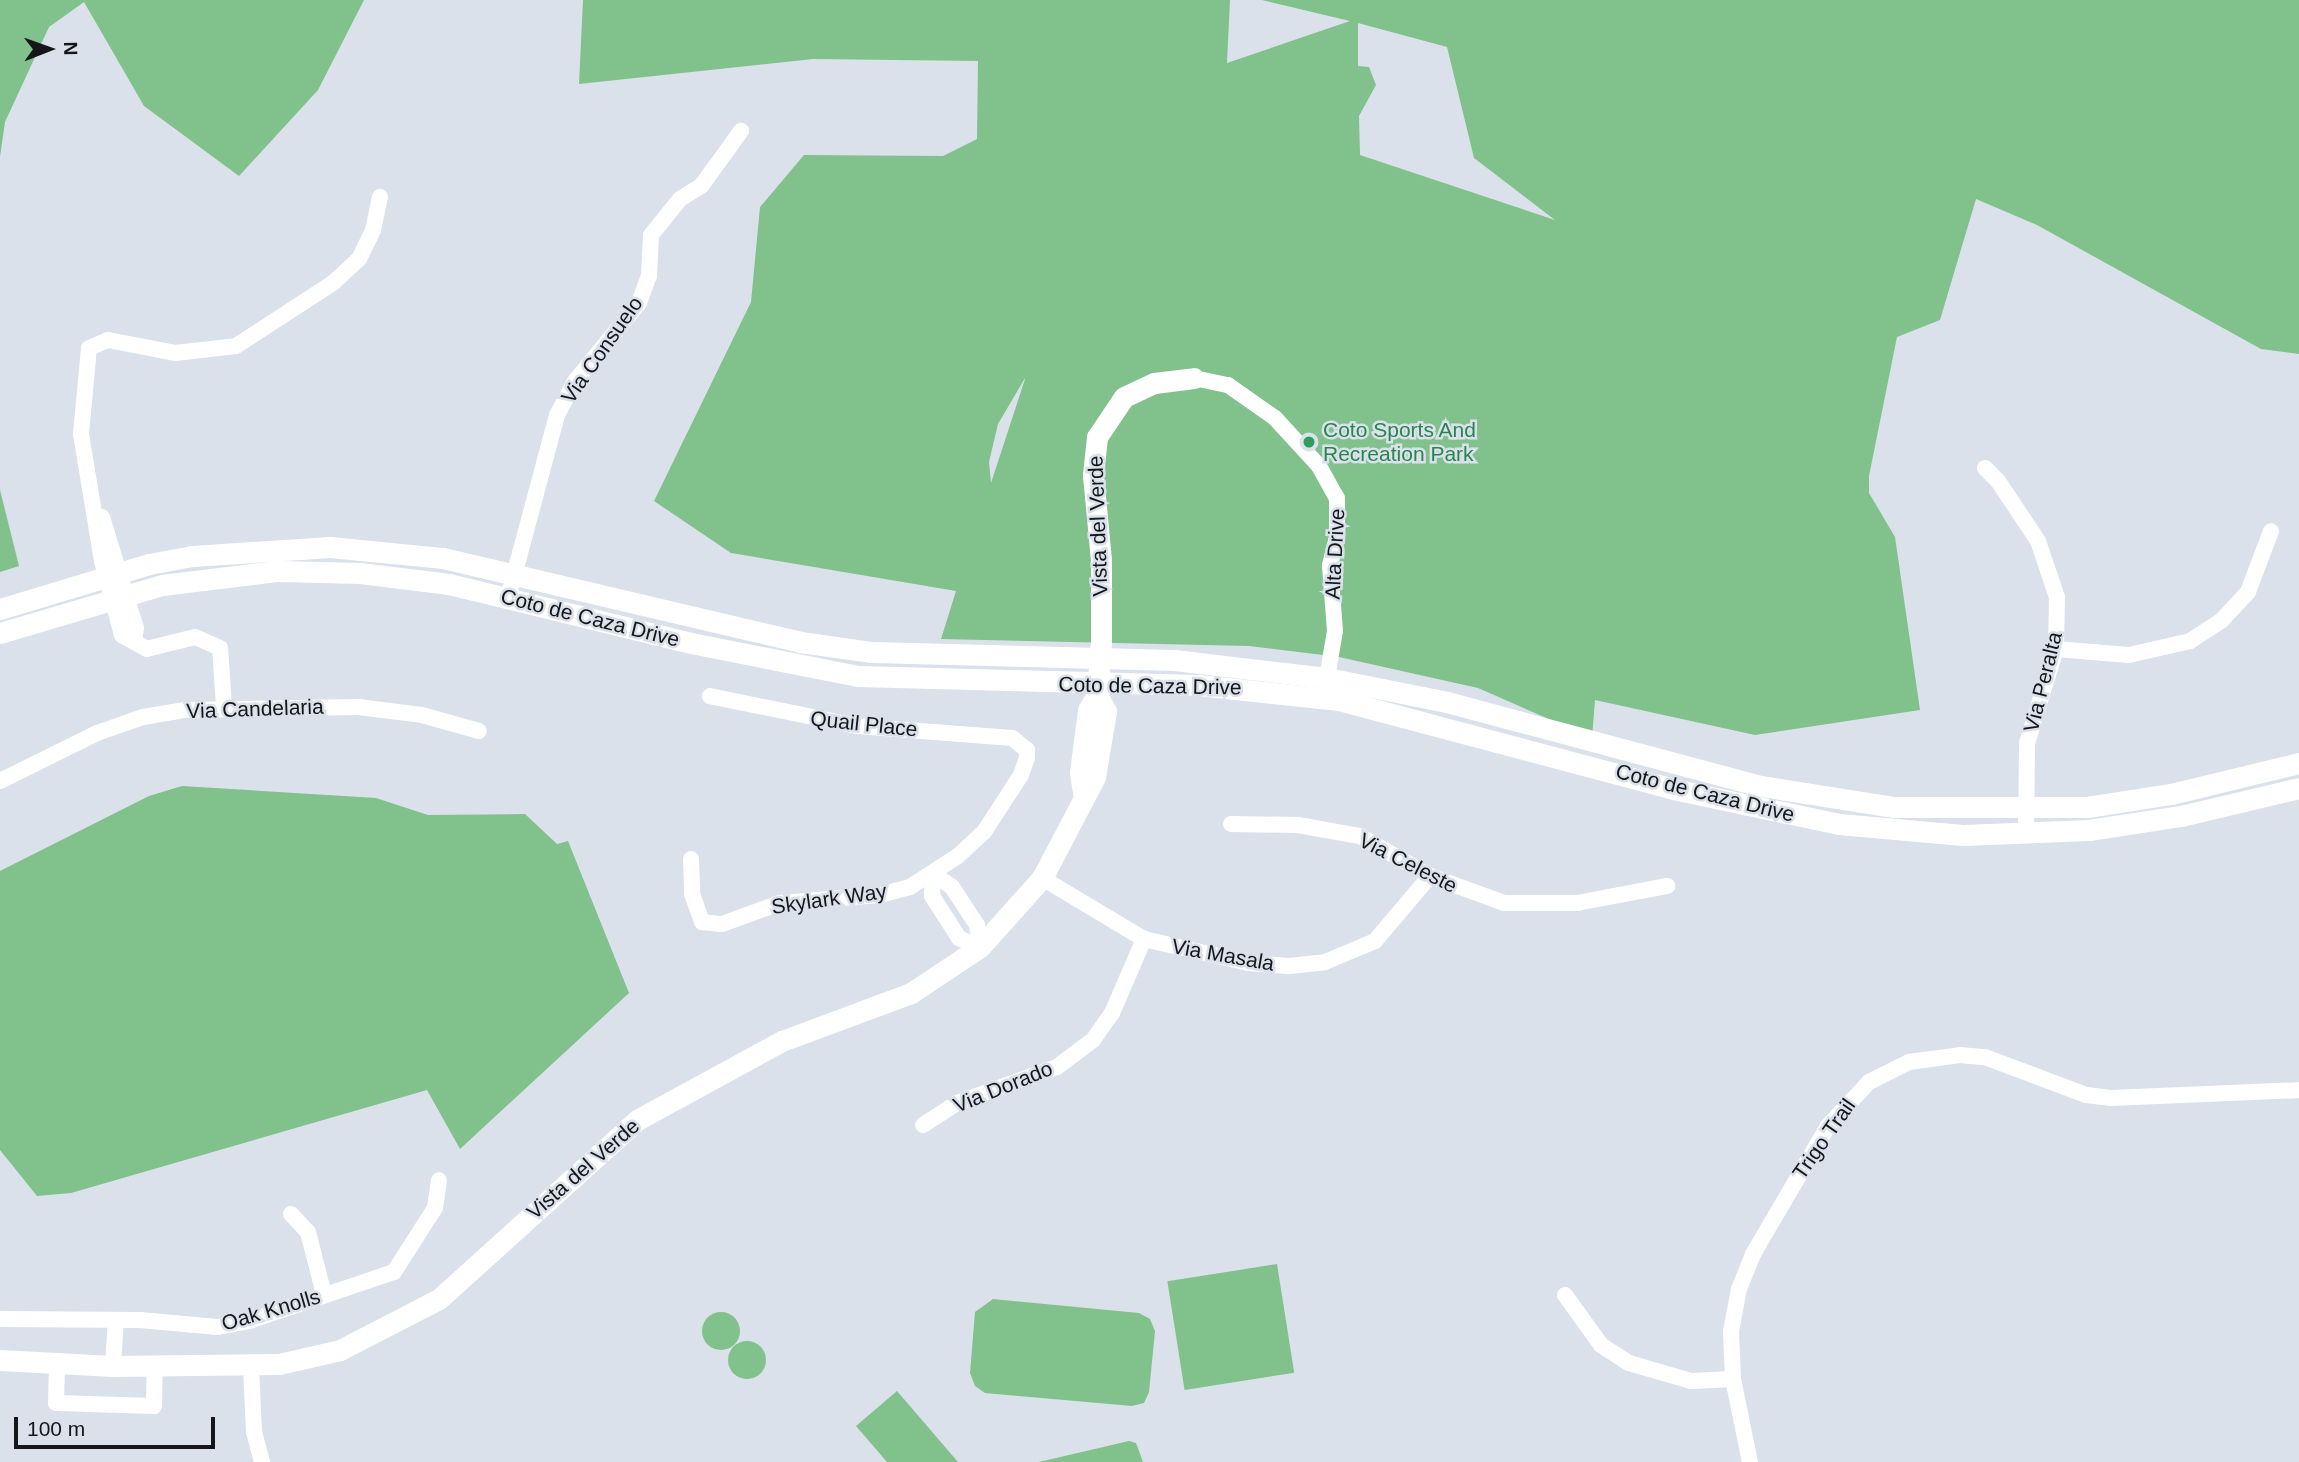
<!DOCTYPE html>
<style>
body{margin:0}
#map{position:relative;width:2299px;height:1462px;overflow:hidden;background:#dae1eb;font-family:Arial,sans-serif}
div>[style]{position:absolute}
.green>*{inset:0;background:#81c18c;transform-origin:0 0}
.round{border-radius:50%}
.street>*{height:16px;margin:-8px;padding:0 8px;transform-origin:8px;border-radius:8px;background:#fff}
.secondary>*{height:21px;margin:-10.5px;padding:0 10.5px;transform-origin:10.5px;border-radius:10.5px;background:#fff}
.dots>*{width:19px;height:19px;translate:-50% -50%;box-sizing:border-box;border:4px solid #dae1eb;border-radius:50%}
span{translate:-50% -50%;white-space:nowrap;text-align:center;line-height:1.15;-webkit-text-stroke:5px #dae1eb;paint-order:stroke}
.street-label{font-size:21px;color:#14161a}
.leisure-label{font-size:21px;color:#27864d}
.left{translate:0 -50%;text-align:left}
.north{position:absolute;left:14px;top:14px;width:70px;height:70px;-webkit-text-stroke:5px #dae1eb;paint-order:stroke;rotate:89deg;font-size:19px;font-weight:700;line-height:28px;text-align:center;color:#14161a}
.north::after{content:'';display:block;margin:auto;width:24px;height:32px;background:#14161a;clip-path:polygon(50% 0,100% 100%,50% 72%,0 100%)}
.scale{position:absolute;left:14px;top:1417px;width:201px;height:32px;box-sizing:border-box;border:4px solid #14161a;border-top:0;padding-left:9px;font-size:21px;line-height:24px;white-space:nowrap;color:#14161a;-webkit-text-stroke:5px #dae1eb;paint-order:stroke}
</style>
<div id="map">
<div class="green">
<div style="clip-path:polygon(0 0,364px 0,318px 90px,239px 176px,144px 106px,84px 2px,49px 27px,5px 122px,0 157px)"></div>
<div style="clip-path:polygon(evenodd,583px 0,1230px 0,1227px 63px,1350px 21px,1262px 0,2299px 0,2299px 354px,2261px 349px,2037px 225px,1976px 199px,1940px 320px,1897px 337px,1869px 476px,1869px 493px,1895px 537px,1920px 710px,1755px 735px,1595px 700px,1592px 738px,1478px 688px,1339px 657px,1249px 646px,941px 639px,956px 591px,731px 553px,654px 501px,751px 302px,760px 207px,804px 155px,943px 156px,977px 139px,978px 61px,813px 59px,579px 84px,583px 0,1358px 23px,1447px 47px,1474px 158px,1555px 220px,1360px 155px,1359px 116px,1376px 85px,1369px 67px,1358px 66px,1358px 23px,583px 0,1025px 378px,1025px 379px,991px 483px,989px 462px,998px 424px,1025px 378px)"></div>
<div style="clip-path:polygon(0 490px,19px 566px,0 572px)"></div>
<div style="clip-path:polygon(182px 786px,376px 798px,428px 815px,525px 814px,557px 844px,568px 841px,629px 993px,460px 1149px,427px 1090px,71px 1193px,37px 1196px,0 1150px,0 871px,149px 796px)"></div>
<div style="left:1277px;top:1264px;width:110px;height:111px;rotate:81deg"></div>
<div style="clip-path:polygon(993px 1299px,1139px 1313px,1150px 1319px,1155px 1331px,1149px 1392px,1144px 1403px,1132px 1406px,985px 1393px,975px 1386px,970px 1373px,975px 1312px)"></div>
<div class="round" style="left:702px;top:1312px;width:38px;height:38px"></div>
<div class="round" style="left:728px;top:1341px;width:38px;height:38px"></div>
<div style="clip-path:polygon(897px 1391px,958px 1462px,887px 1462px,856px 1426px)"></div>
<div style="clip-path:polygon(1129px 1441px,1136px 1443px,1143px 1462px,1039px 1462px)"></div>
</div>
<div class="street">
<div style="left:1194px;top:378px;width:35px;rotate:12deg"></div>
<div style="left:1228px;top:385px;width:57px;rotate:35.1deg"></div>
<div style="left:1275px;top:418px;width:65px;rotate:47.5deg"></div>
<div style="left:1319px;top:466px;width:37px;rotate:61deg"></div>
<div style="left:1337px;top:498px;width:39px;rotate:90deg"></div>
<div style="left:1337px;top:537px;width:30px;rotate:104deg"></div>
<div style="left:1330px;top:566px;width:65px;rotate:85.6deg"></div>
<div style="left:1335px;top:631px;width:48px;rotate:99.7deg"></div>
<div style="left:1985px;top:468px;width:18px;rotate:45deg"></div>
<div style="left:1998px;top:481px;width:72px;rotate:56.3deg"></div>
<div style="left:2038px;top:541px;width:59px;rotate:71.3deg"></div>
<div style="left:2057px;top:597px;width:52px;rotate:91.1deg"></div>
<div style="left:2056px;top:649px;width:98px;rotate:107.1deg"></div>
<div style="left:2027px;top:743px;width:91px;rotate:90.6deg"></div>
<div style="left:102px;top:517px;width:116px;rotate:73deg"></div>
<div style="left:136px;top:628px;width:14px;rotate:98deg"></div>
<div style="left:508px;top:598px;width:189px;rotate:-75deg"></div>
<div style="left:557px;top:415px;width:40px;rotate:-62deg"></div>
<div style="left:576px;top:380px;width:99px;rotate:-50.7deg"></div>
<div style="left:639px;top:303px;width:29px;rotate:-70deg"></div>
<div style="left:649px;top:276px;width:41px;rotate:-87.2deg"></div>
<div style="left:651px;top:235px;width:46px;rotate:-51.1deg"></div>
<div style="left:680px;top:199px;width:26px;rotate:-32deg"></div>
<div style="left:702px;top:185px;width:67px;rotate:-54.2deg"></div>
<div style="left:2056px;top:649px;width:73px;rotate:4.7deg"></div>
<div style="left:2129px;top:655px;width:63px;rotate:-12.9deg"></div>
<div style="left:2190px;top:641px;width:37px;rotate:-33deg"></div>
<div style="left:2221px;top:621px;width:40px;rotate:-47deg"></div>
<div style="left:2248px;top:592px;width:65px;rotate:-69.3deg"></div>
<div style="left:224px;top:706px;width:58px;rotate:-93.9deg"></div>
<div style="left:220px;top:648px;width:27px;rotate:-156deg"></div>
<div style="left:195px;top:637px;width:49px;rotate:166deg"></div>
<div style="left:147px;top:649px;width:29px;rotate:-151deg"></div>
<div style="left:122px;top:635px;width:77px;rotate:-105.1deg"></div>
<div style="left:102px;top:561px;width:129px;rotate:-99.4deg"></div>
<div style="left:81px;top:434px;width:86px;rotate:-84.7deg"></div>
<div style="left:89px;top:348px;width:21px;rotate:-23deg"></div>
<div style="left:108px;top:340px;width:68px;rotate:11deg"></div>
<div style="left:175px;top:353px;width:61px;rotate:-6.5deg"></div>
<div style="left:236px;top:346px;width:116px;rotate:-33deg"></div>
<div style="left:333px;top:283px;width:35px;rotate:-43deg"></div>
<div style="left:359px;top:259px;width:32px;rotate:-64deg"></div>
<div style="left:373px;top:230px;width:34px;rotate:-78deg"></div>
<div style="left:0;top:781px;width:108px;rotate:-26.3deg"></div>
<div style="left:97px;top:733px;width:49px;rotate:-19.2deg"></div>
<div style="left:143px;top:717px;width:43px;rotate:-9.5deg"></div>
<div style="left:185px;top:710px;width:173px;rotate:-1deg"></div>
<div style="left:358px;top:707px;width:64px;rotate:7.1deg"></div>
<div style="left:422px;top:715px;width:59px;rotate:15.7deg"></div>
<div style="left:1231px;top:824px;width:67px;rotate:0.9deg"></div>
<div style="left:1298px;top:825px;width:63px;rotate:10.1deg"></div>
<div style="left:1360px;top:836px;width:81px;rotate:29.7deg"></div>
<div style="left:1430px;top:876px;width:79px;rotate:20deg"></div>
<div style="left:1504px;top:903px;width:73px"></div>
<div style="left:1577px;top:903px;width:92px;rotate:-10.7deg"></div>
<div style="left:691px;top:859px;width:35px;rotate:88deg"></div>
<div style="left:692px;top:894px;width:30px;rotate:70deg"></div>
<div style="left:702px;top:922px;width:20px;rotate:6deg"></div>
<div style="left:722px;top:924px;width:62px;rotate:-19.9deg"></div>
<div style="left:780px;top:903px;width:100px;rotate:-4.6deg"></div>
<div style="left:880px;top:895px;width:31px;rotate:-15deg"></div>
<div style="left:910px;top:887px;width:57px;rotate:-32.9deg"></div>
<div style="left:958px;top:856px;width:35px;rotate:-43deg"></div>
<div style="left:984px;top:832px;width:68px;rotate:-57deg"></div>
<div style="left:1021px;top:775px;width:18px;rotate:-71deg"></div>
<div style="left:1027px;top:758px;width:8px;rotate:-90deg"></div>
<div style="left:1027px;top:750px;width:19px;rotate:-141deg"></div>
<div style="left:1012px;top:738px;width:155px;rotate:-175.6deg"></div>
<div style="left:857px;top:726px;width:150px;rotate:-168.5deg"></div>
<div style="left:933px;top:874px;width:23px;rotate:34deg"></div>
<div style="left:952px;top:887px;width:45px;rotate:56.7deg"></div>
<div style="left:977px;top:925px;width:22px;rotate:82deg"></div>
<div style="left:980px;top:947px;width:23px;rotate:-157deg"></div>
<div style="left:959px;top:938px;width:50px;rotate:-122.7deg"></div>
<div style="left:932px;top:896px;width:22px;rotate:-87deg"></div>
<div style="left:1042px;top:878px;width:119px;rotate:30.9deg"></div>
<div style="left:1144px;top:939px;width:107px;rotate:13deg"></div>
<div style="left:1248px;top:963px;width:41px;rotate:4.2deg"></div>
<div style="left:1289px;top:966px;width:36px;rotate:-6deg"></div>
<div style="left:1325px;top:962px;width:54px;rotate:-22.8deg"></div>
<div style="left:1375px;top:941px;width:85px;rotate:-49.8deg"></div>
<div style="left:923px;top:1125px;width:40px;rotate:-32.9deg"></div>
<div style="left:957px;top:1103px;width:106px;rotate:-19.8deg"></div>
<div style="left:1057px;top:1067px;width:45px;rotate:-36.9deg"></div>
<div style="left:1093px;top:1040px;width:33px;rotate:-55deg"></div>
<div style="left:1112px;top:1013px;width:81px;rotate:-66.6deg"></div>
<div style="left:291px;top:1214px;width:25px;rotate:47deg"></div>
<div style="left:308px;top:1232px;width:65px;rotate:75.7deg"></div>
<div style="left:1565px;top:1295px;width:62px;rotate:54.2deg"></div>
<div style="left:1601px;top:1345px;width:33px;rotate:33deg"></div>
<div style="left:1629px;top:1363px;width:65px;rotate:16.2deg"></div>
<div style="left:1691px;top:1381px;width:42px;rotate:-2.7deg"></div>
<div style="left:0;top:1319px;width:140px;rotate:0.4deg"></div>
<div style="left:140px;top:1320px;width:78px;rotate:5.1deg"></div>
<div style="left:218px;top:1327px;width:32px;rotate:-11deg"></div>
<div style="left:249px;top:1321px;width:153px;rotate:-18.7deg"></div>
<div style="left:394px;top:1272px;width:76px;rotate:-57.4deg"></div>
<div style="left:435px;top:1208px;width:28px;rotate:-82deg"></div>
<div style="left:57px;top:1363px;width:40px;rotate:91.4deg"></div>
<div style="left:56px;top:1403px;width:98px;rotate:1.8deg"></div>
<div style="left:154px;top:1406px;width:39px;rotate:-89deg"></div>
<div style="left:113px;top:1366px;width:46px;rotate:-86.3deg"></div>
<div style="left:251px;top:1368px;width:64px;rotate:87.3deg"></div>
<div style="left:254px;top:1432px;width:31px;rotate:75deg"></div>
<div style="left:1750px;top:1462px;width:85px;rotate:-101.6deg"></div>
<div style="left:1733px;top:1379px;width:48px;rotate:-92.4deg"></div>
<div style="left:1731px;top:1331px;width:43px;rotate:-79.2deg"></div>
<div style="left:1739px;top:1289px;width:38px;rotate:-68deg"></div>
<div style="left:1753px;top:1254px;width:148px;rotate:-59.6deg"></div>
<div style="left:1828px;top:1126px;width:60px;rotate:-47deg"></div>
<div style="left:1869px;top:1082px;width:45px;rotate:-26.6deg"></div>
<div style="left:1909px;top:1062px;width:51px;rotate:-7.8deg"></div>
<div style="left:1960px;top:1055px;width:25px;rotate:5deg"></div>
<div style="left:1985px;top:1057px;width:108px;rotate:20.6deg"></div>
<div style="left:2086px;top:1095px;width:25px;rotate:7deg"></div>
<div style="left:2111px;top:1098px;width:188px;rotate:-2.4deg"></div>
</div>
<div class="secondary">
<div style="left:0;top:609px;width:156px;rotate:-16.8deg"></div>
<div style="left:149px;top:564px;width:44px;rotate:-10.5deg"></div>
<div style="left:192px;top:556px;width:138px;rotate:-3.7deg"></div>
<div style="left:330px;top:547px;width:114px;rotate:5.6deg"></div>
<div style="left:443px;top:558px;width:367px;rotate:13.2deg"></div>
<div style="left:800px;top:642px;width:73px;rotate:7.9deg"></div>
<div style="left:872px;top:652px;width:302px;rotate:1.5deg"></div>
<div style="left:1174px;top:660px;width:154px;rotate:6.7deg"></div>
<div style="left:1327px;top:678px;width:122px;rotate:11.3deg"></div>
<div style="left:1447px;top:702px;width:325px;rotate:15deg"></div>
<div style="left:1761px;top:786px;width:135px;rotate:9deg"></div>
<div style="left:1894px;top:807px;width:193px"></div>
<div style="left:2087px;top:807px;width:85px;rotate:-8.8deg"></div>
<div style="left:2171px;top:794px;width:132px;rotate:-13.6deg"></div>
<div style="left:0;top:633px;width:169px;rotate:-16.5deg"></div>
<div style="left:162px;top:585px;width:117px;rotate:-6.9deg"></div>
<div style="left:278px;top:571px;width:82px;rotate:1.4deg"></div>
<div style="left:360px;top:573px;width:90px;rotate:7deg"></div>
<div style="left:449px;top:584px;width:249px;rotate:13.7deg"></div>
<div style="left:691px;top:643px;width:170px;rotate:11.2deg"></div>
<div style="left:858px;top:676px;width:340px;rotate:1.5deg"></div>
<div style="left:1198px;top:685px;width:142px;rotate:6.1deg"></div>
<div style="left:1339px;top:700px;width:346px;rotate:14.9deg"></div>
<div style="left:1673px;top:789px;width:170px;rotate:11.9deg"></div>
<div style="left:1839px;top:824px;width:124px;rotate:5.1deg"></div>
<div style="left:1963px;top:835px;width:126px;rotate:-2.3deg"></div>
<div style="left:2089px;top:830px;width:93px;rotate:-8.7deg"></div>
<div style="left:2181px;top:816px;width:121px;rotate:-13.3deg"></div>
<div style="left:1083px;top:792px;width:20px;rotate:-99deg"></div>
<div style="left:1080px;top:772px;width:63px;rotate:-82.6deg"></div>
<div style="left:1088px;top:710px;width:17px;rotate:-59deg"></div>
<div style="left:1097px;top:695px;width:53px;rotate:-85.7deg"></div>
<div style="left:1101px;top:642px;width:82px;rotate:-90deg"></div>
<div style="left:1101px;top:560px;width:85px;rotate:-95.4deg"></div>
<div style="left:1093px;top:475px;width:38px;rotate:-84deg"></div>
<div style="left:1097px;top:437px;width:48px;rotate:-56deg"></div>
<div style="left:1124px;top:397px;width:33px;rotate:-25deg"></div>
<div style="left:1154px;top:383px;width:40px;rotate:-7.1deg"></div>
<div style="left:0;top:1360px;width:113px;rotate:3deg"></div>
<div style="left:113px;top:1366px;width:166px;rotate:-0.7deg"></div>
<div style="left:279px;top:1364px;width:63px;rotate:-12.9deg"></div>
<div style="left:340px;top:1350px;width:111px;rotate:-27.3deg"></div>
<div style="left:439px;top:1299px;width:267px;rotate:-42.1deg"></div>
<div style="left:637px;top:1120px;width:165px;rotate:-28.6deg"></div>
<div style="left:782px;top:1041px;width:138px;rotate:-20.4deg"></div>
<div style="left:911px;top:993px;width:83px;rotate:-33.7deg"></div>
<div style="left:980px;top:947px;width:93px;rotate:-48.1deg"></div>
<div style="left:1042px;top:878px;width:114px;rotate:-62.3deg"></div>
<div style="left:1095px;top:777px;width:67px;rotate:-80.5deg"></div>
<div style="left:1106px;top:711px;width:18px;rotate:-119deg"></div>
</div>
<div class="dots">
<div style="left:1309px;top:442px;background:#2e9e5b"></div>
</div>
<div class="street-label">
<span style="left:602px;top:350px;rotate:-55deg">Via Consuelo</span>
<span style="left:1098px;top:526px;rotate:-92deg">Vista del Verde</span>
<span style="left:1335px;top:554px;rotate:-87deg">Alta Drive</span>
<span style="left:590px;top:618px;rotate:14deg">Coto de Caza Drive</span>
<span style="left:2043px;top:682px;rotate:-76deg">Via Peralta</span>
<span style="left:1150px;top:686px;rotate:1deg">Coto de Caza Drive</span>
<span style="left:255px;top:709px;rotate:-2deg">Via Candelaria</span>
<span style="left:864px;top:724px;rotate:6deg">Quail Place</span>
<span style="left:1705px;top:793px;rotate:14deg">Coto de Caza Drive</span>
<span style="left:1408px;top:863px;rotate:27deg">Via Celeste</span>
<span style="left:829px;top:899px;rotate:-8deg">Skylark Way</span>
<span style="left:1223px;top:955px;rotate:10deg">Via Masala</span>
<span style="left:1003px;top:1087px;rotate:-22deg">Via Dorado</span>
<span style="left:1824px;top:1139px;rotate:-55deg">Trigo Trail</span>
<span style="left:583px;top:1169px;rotate:-41deg">Vista del Verde</span>
<span style="left:271px;top:1310px;rotate:-16deg">Oak Knolls</span>
</div>
<div class="leisure-label">
<span class="left" style="left:1323px;top:442px">Coto Sports And<br>Recreation Park</span>
</div>
<div class="north">N</div>
<div class="scale">100 m</div>
</div>
